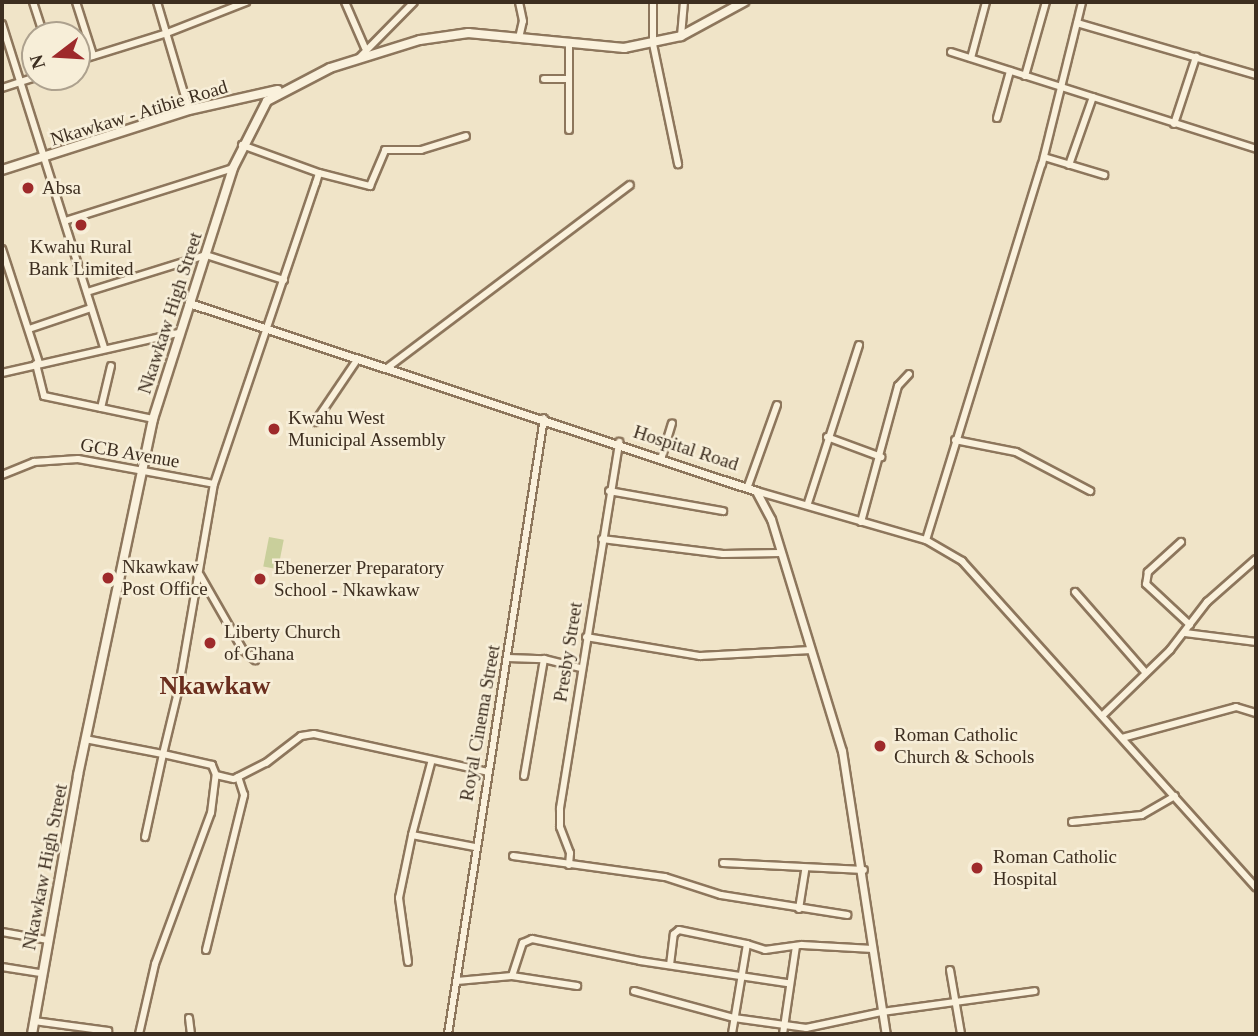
<!DOCTYPE html>
<style>
body{margin:0}
#map{position:relative;width:1258px;height:1036px;overflow:hidden;background:#f0e4c8;font-family:Georgia,serif}
div>[style]{position:absolute}
.green>*{inset:0;background:#c9cf9b;transform-origin:0 0}
.roads{filter:drop-shadow(2px 0 #8d765c) drop-shadow(-2px 0 #8d765c) drop-shadow(0 2px #8d765c) drop-shadow(0 -2px #8d765c)}
.minor>*{height:6px;margin:-3px;padding:0 3px;transform-origin:3px;border-radius:3px;background:#faf1dc}
.tertiary>*{height:7px;margin:-3.5px;padding:0 3.5px;transform-origin:3.5px;border-radius:3.5px;background:#faf1dc}
.secondary>*{height:8px;margin:-4px;padding:0 4px;transform-origin:4px;border-radius:4px;background:#faf1dc}
.dots>*{width:19px;height:19px;translate:-50% -50%;box-sizing:border-box;border:4px solid #f7eed8;border-radius:50%}
span{translate:-50% -50%;white-space:nowrap;text-align:center;line-height:1.15;-webkit-text-stroke:5px #f7eed8;paint-order:stroke}
.street-label{font-size:19px;color:#3d2e20}
.poi-label{font-size:19px;color:#3d2e20}
.left{translate:0 -50%;text-align:left}
.district-label{font-size:26px;color:#6b2e1e;font-weight:700}
.frame{position:absolute;inset:0;border:4px solid #3d2e20;pointer-events:none}
.north{position:absolute;left:21px;top:21px;width:70px;height:70px;box-sizing:border-box;background:#f7eed8;border:2px solid #ada18e;border-radius:50%;rotate:253deg;font-size:19px;font-weight:700;line-height:28px;text-align:center;color:#3d2e20}
.north::after{content:'';display:block;margin:auto;width:24px;height:32px;background:#9e2a2b;clip-path:polygon(50% 0,100% 100%,50% 72%,0 100%)}
</style>
<div id="map">
<div class="green">
<div style="left:269px;top:537px;width:15px;height:30px;rotate:11deg"></div>
</div>
<div class="roads">
<div class="minor">
<div style="left:33px;top:2px;width:35px;rotate:72deg"></div>
<div style="left:76px;top:2px;width:56px;rotate:72.2deg"></div>
<div style="left:157px;top:2px;width:113px;rotate:73.5deg"></div>
<div style="left:345px;top:2px;width:50px;rotate:66.5deg"></div>
<div style="left:653px;top:2px;width:42px;rotate:90deg"></div>
<div style="left:653px;top:44px;width:123px;rotate:78.2deg"></div>
<div style="left:1077px;top:23px;width:186px;rotate:16.2deg"></div>
<div style="left:2px;top:24px;width:340px;rotate:72.5deg"></div>
<div style="left:681px;top:36px;width:34px;rotate:-85deg"></div>
<div style="left:519px;top:38px;width:17px;rotate:-77deg"></div>
<div style="left:523px;top:21px;width:19px;rotate:-102deg"></div>
<div style="left:951px;top:52px;width:320px;rotate:17.6deg"></div>
<div style="left:359px;top:58px;width:78px;rotate:-45.5deg"></div>
<div style="left:971px;top:58px;width:58px;rotate:-75deg"></div>
<div style="left:77px;top:61px;width:94px;rotate:-17.3deg"></div>
<div style="left:167px;top:33px;width:85px;rotate:-21.4deg"></div>
<div style="left:1025px;top:76px;width:77px;rotate:-74.2deg"></div>
<div style="left:544px;top:79px;width:25px"></div>
<div style="left:2px;top:88px;width:35px;rotate:-18deg"></div>
<div style="left:997px;top:118px;width:49px;rotate:-74.5deg"></div>
<div style="left:1174px;top:124px;width:71px;rotate:-71.8deg"></div>
<div style="left:569px;top:130px;width:85px;rotate:-90deg"></div>
<div style="left:1044px;top:157px;width:63px;rotate:16.7deg"></div>
<div style="left:1069px;top:165px;width:72px;rotate:-70.6deg"></div>
<div style="left:319px;top:173px;width:53px;rotate:14.3deg"></div>
<div style="left:370px;top:186px;width:39px;rotate:-67deg"></div>
<div style="left:385px;top:150px;width:36px"></div>
<div style="left:421px;top:150px;width:47px;rotate:-17.3deg"></div>
<div style="left:65px;top:221px;width:176px;rotate:-17.5deg"></div>
<div style="left:2px;top:249px;width:120px;rotate:72deg"></div>
<div style="left:87px;top:292px;width:125px;rotate:-17.3deg"></div>
<div style="left:206px;top:255px;width:82px;rotate:17.8deg"></div>
<div style="left:29px;top:329px;width:65px;rotate:-18.7deg"></div>
<div style="left:36px;top:364px;width:33px;rotate:76deg"></div>
<div style="left:44px;top:396px;width:111px;rotate:11.9deg"></div>
<div style="left:387px;top:368px;width:304px;rotate:-37deg"></div>
<div style="left:2px;top:373px;width:180px;rotate:-12.8deg"></div>
<div style="left:101px;top:408px;width:43px;rotate:-76.6deg"></div>
<div style="left:315px;top:422px;width:75px;rotate:-55.9deg"></div>
<div style="left:827px;top:437px;width:58px;rotate:20.3deg"></div>
<div style="left:955px;top:440px;width:62px;rotate:11.1deg"></div>
<div style="left:1016px;top:452px;width:84px;rotate:27.8deg"></div>
<div style="left:662px;top:456px;width:34px;rotate:-73deg"></div>
<div style="left:2px;top:475px;width:35px;rotate:-22deg"></div>
<div style="left:34px;top:462px;width:44px;rotate:-3.9deg"></div>
<div style="left:78px;top:459px;width:138px;rotate:10.4deg"></div>
<div style="left:748px;top:486px;width:86px;rotate:-70.3deg"></div>
<div style="left:609px;top:491px;width:116px;rotate:10deg"></div>
<div style="left:756px;top:491px;width:177px;rotate:16.1deg"></div>
<div style="left:926px;top:540px;width:393px;rotate:-72.9deg"></div>
<div style="left:1042px;top:164px;width:167px;rotate:-76.1deg"></div>
<div style="left:808px;top:503px;width:166px;rotate:-72.1deg"></div>
<div style="left:861px;top:522px;width:141px;rotate:-74.8deg"></div>
<div style="left:898px;top:386px;width:16px;rotate:-47deg"></div>
<div style="left:602px;top:539px;width:122px;rotate:7.1deg"></div>
<div style="left:723px;top:554px;width:57px;rotate:-1deg"></div>
<div style="left:926px;top:540px;width:42px;rotate:30.3deg"></div>
<div style="left:962px;top:561px;width:439px;rotate:48deg"></div>
<div style="left:1181px;top:542px;width:45px;rotate:137.7deg"></div>
<div style="left:1148px;top:572px;width:12px;rotate:99deg"></div>
<div style="left:1146px;top:584px;width:60px;rotate:43deg"></div>
<div style="left:200px;top:575px;width:86px;rotate:60.2deg"></div>
<div style="left:243px;top:650px;width:16px;rotate:40deg"></div>
<div style="left:1075px;top:592px;width:106px;rotate:48.8deg"></div>
<div style="left:1185px;top:633px;width:72px;rotate:7.2deg"></div>
<div style="left:586px;top:637px;width:116px;rotate:9.5deg"></div>
<div style="left:700px;top:656px;width:111px;rotate:-3.1deg"></div>
<div style="left:508px;top:658px;width:36px;rotate:2deg"></div>
<div style="left:544px;top:659px;width:36px;rotate:14deg"></div>
<div style="left:1102px;top:716px;width:95px;rotate:-44.1deg"></div>
<div style="left:1170px;top:650px;width:61px;rotate:-52.4deg"></div>
<div style="left:1207px;top:602px;width:65px;rotate:-41.3deg"></div>
<div style="left:1122px;top:738px;width:118px;rotate:-15.2deg"></div>
<div style="left:1236px;top:707px;width:21px;rotate:17deg"></div>
<div style="left:85px;top:739px;width:79px;rotate:10.9deg"></div>
<div style="left:163px;top:754px;width:64px;rotate:-76.4deg"></div>
<div style="left:178px;top:692px;width:211px;rotate:-80.2deg"></div>
<div style="left:214px;top:484px;width:318px;rotate:-71.3deg"></div>
<div style="left:316px;top:183px;width:10px;rotate:-73deg"></div>
<div style="left:319px;top:173px;width:82px;rotate:-160deg"></div>
<div style="left:431px;top:763px;width:74px;rotate:104.8deg"></div>
<div style="left:412px;top:835px;width:64px;rotate:10.8deg"></div>
<div style="left:216px;top:775px;width:18px;rotate:13deg"></div>
<div style="left:234px;top:779px;width:36px;rotate:-27deg"></div>
<div style="left:266px;top:763px;width:44px;rotate:-37.6deg"></div>
<div style="left:301px;top:736px;width:13px;rotate:-9deg"></div>
<div style="left:314px;top:734px;width:178px;rotate:12.3deg"></div>
<div style="left:524px;top:776px;width:119px;rotate:-80.3deg"></div>
<div style="left:1072px;top:822px;width:70px;rotate:-5.7deg"></div>
<div style="left:1142px;top:815px;width:38px;rotate:-30deg"></div>
<div style="left:513px;top:856px;width:153px;rotate:7.9deg"></div>
<div style="left:665px;top:877px;width:59px;rotate:17.8deg"></div>
<div style="left:721px;top:895px;width:128px;rotate:9deg"></div>
<div style="left:723px;top:863px;width:141px;rotate:2.8deg"></div>
<div style="left:569px;top:865px;width:12px;rotate:-85deg"></div>
<div style="left:570px;top:853px;width:28px;rotate:-111deg"></div>
<div style="left:560px;top:827px;width:19px;rotate:-90deg"></div>
<div style="left:560px;top:808px;width:371px;rotate:-80.8deg"></div>
<div style="left:799px;top:909px;width:39px;rotate:-81deg"></div>
<div style="left:2px;top:932px;width:47px;rotate:9.9deg"></div>
<div style="left:747px;top:944px;width:19px;rotate:18deg"></div>
<div style="left:765px;top:950px;width:37px;rotate:-8deg"></div>
<div style="left:802px;top:945px;width:71px;rotate:3.2deg"></div>
<div style="left:206px;top:950px;width:160px;rotate:-76.2deg"></div>
<div style="left:244px;top:795px;width:19px;rotate:-108deg"></div>
<div style="left:408px;top:962px;width:65px;rotate:-98deg"></div>
<div style="left:399px;top:898px;width:64px;rotate:-78.3deg"></div>
<div style="left:670px;top:965px;width:31px;rotate:-83deg"></div>
<div style="left:674px;top:934px;width:6px;rotate:-39deg"></div>
<div style="left:679px;top:930px;width:69px;rotate:11.6deg"></div>
<div style="left:747px;top:944px;width:91px;rotate:99.5deg"></div>
<div style="left:2px;top:967px;width:39px;rotate:9deg"></div>
<div style="left:950px;top:970px;width:65px;rotate:80.2deg"></div>
<div style="left:512px;top:976px;width:35px;rotate:-72deg"></div>
<div style="left:523px;top:943px;width:10px;rotate:-24deg"></div>
<div style="left:532px;top:939px;width:110px;rotate:11.5deg"></div>
<div style="left:640px;top:961px;width:150px;rotate:8.5deg"></div>
<div style="left:457px;top:981px;width:55px;rotate:-5.2deg"></div>
<div style="left:512px;top:976px;width:66px;rotate:8.7deg"></div>
<div style="left:634px;top:991px;width:104px;rotate:15.1deg"></div>
<div style="left:734px;top:1018px;width:73px;rotate:7.9deg"></div>
<div style="left:806px;top:1028px;width:78px;rotate:-11.9deg"></div>
<div style="left:882px;top:1012px;width:154px;rotate:-7.8deg"></div>
<div style="left:189px;top:1018px;width:16px;rotate:83deg"></div>
<div style="left:34px;top:1021px;width:75px;rotate:7.7deg"></div>
<div style="left:139px;top:1034px;width:72px;rotate:-77.1deg"></div>
<div style="left:155px;top:964px;width:161px;rotate:-69.7deg"></div>
<div style="left:211px;top:813px;width:38px;rotate:-83deg"></div>
<div style="left:216px;top:775px;width:11px;rotate:-112deg"></div>
<div style="left:212px;top:765px;width:50px;rotate:-167.3deg"></div>
<div style="left:163px;top:754px;width:85px;rotate:102.2deg"></div>
<div style="left:448px;top:1034px;width:623px;rotate:-81.14deg"></div>
<div style="left:783px;top:1034px;width:89px;rotate:-81.6deg"></div>
</div>
<div class="tertiary">
<div style="left:189px;top:303px;width:597px;rotate:18.34deg"></div>
<div style="left:756px;top:491px;width:32px;rotate:62deg"></div>
<div style="left:771px;top:519px;width:243px;rotate:73deg"></div>
<div style="left:842px;top:751px;width:286px;rotate:81.2deg"></div>
</div>
<div class="secondary">
<div style="left:2px;top:170px;width:196px;rotate:-17.8deg"></div>
<div style="left:189px;top:110px;width:91px;rotate:-12.7deg"></div>
<div style="left:32px;top:1034px;width:263px;rotate:-79.9deg"></div>
<div style="left:78px;top:775px;width:364px;rotate:-78.1deg"></div>
<div style="left:153px;top:419px;width:263px;rotate:-72.3deg"></div>
<div style="left:233px;top:168px;width:75px;rotate:-63.1deg"></div>
<div style="left:267px;top:101px;width:71px;rotate:-27.6deg"></div>
<div style="left:330px;top:68px;width:94px;rotate:-17.3deg"></div>
<div style="left:420px;top:40px;width:49px;rotate:-8.3deg"></div>
<div style="left:468px;top:33px;width:157px;rotate:5.5deg"></div>
<div style="left:624px;top:48px;width:58px;rotate:-11.9deg"></div>
<div style="left:681px;top:36px;width:72px;rotate:-28.4deg"></div>
</div>
</div>
<div class="dots">
<div style="left:28px;top:188px;background:#9e2a2b"></div>
<div style="left:81px;top:225px;background:#9e2a2b"></div>
<div style="left:274px;top:429px;background:#9e2a2b"></div>
<div style="left:108px;top:578px;background:#9e2a2b"></div>
<div style="left:260px;top:579px;background:#9e2a2b"></div>
<div style="left:210px;top:643px;background:#9e2a2b"></div>
<div style="left:880px;top:746px;background:#9e2a2b"></div>
<div style="left:977px;top:868px;background:#9e2a2b"></div>
</div>
<div class="street-label">
<span style="left:139px;top:113px;rotate:-17deg">Nkawkaw - Atibie Road</span>
<span style="left:170px;top:313px;rotate:-72deg">Nkawkaw High Street</span>
<span style="left:686px;top:448px;rotate:18deg">Hospital Road</span>
<span style="left:130px;top:453px;rotate:10deg">GCB Avenue</span>
<span style="left:568px;top:652px;rotate:-81deg">Presby Street</span>
<span style="left:480px;top:723px;rotate:-80deg">Royal Cinema Street</span>
<span style="left:45px;top:867px;rotate:-79deg">Nkawkaw High Street</span>
</div>
<div class="poi-label">
<span class="left" style="left:42px;top:188px">Absa</span>
<span style="left:81px;top:258px">Kwahu Rural<br>Bank Limited</span>
<span class="left" style="left:288px;top:429px">Kwahu West<br>Municipal Assembly</span>
<span class="left" style="left:122px;top:578px">Nkawkaw<br>Post Office</span>
<span class="left" style="left:274px;top:579px">Ebenerzer Preparatory<br>School - Nkawkaw</span>
<span class="left" style="left:224px;top:643px">Liberty Church<br>of Ghana</span>
<span class="left" style="left:894px;top:746px">Roman Catholic<br>Church &amp; Schools</span>
<span class="left" style="left:993px;top:868px">Roman Catholic<br>Hospital</span>
</div>
<div class="district-label">
<span style="left:215px;top:686px">Nkawkaw</span>
</div>
<div class="frame"></div>
<div class="north">N</div>
</div>
